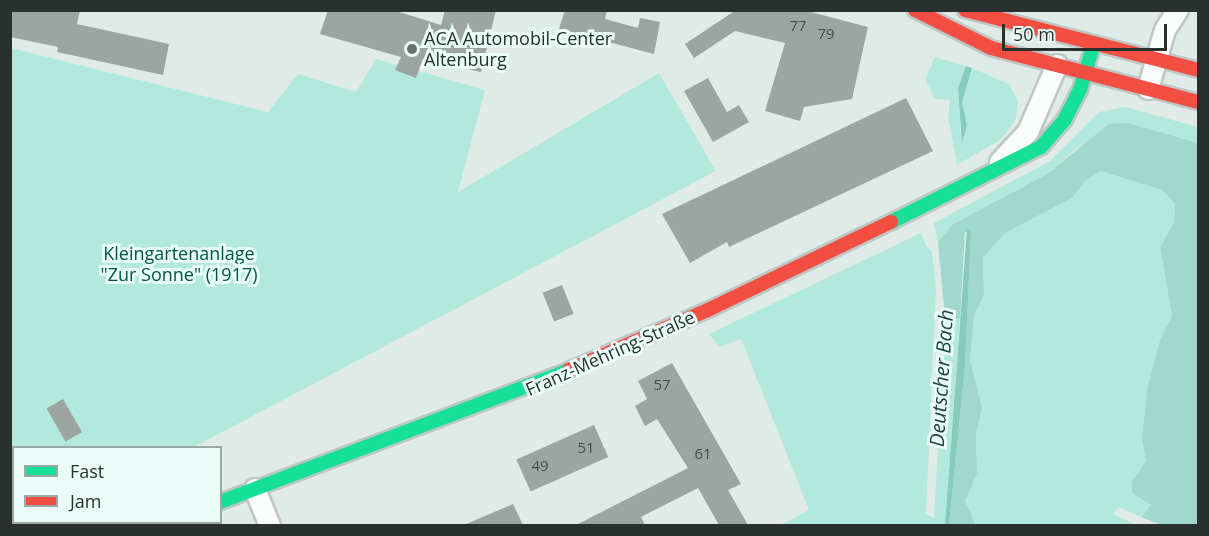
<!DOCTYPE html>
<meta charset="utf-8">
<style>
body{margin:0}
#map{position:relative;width:1209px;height:536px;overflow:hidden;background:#e0ebe8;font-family:"Open Sans",sans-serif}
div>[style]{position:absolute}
.green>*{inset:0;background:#b3e9dc}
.forest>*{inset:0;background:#a0d9cc}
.water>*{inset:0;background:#86cbbb}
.building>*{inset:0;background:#9da5a3;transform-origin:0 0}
.roads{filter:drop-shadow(2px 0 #bec7c4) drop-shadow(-2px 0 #bec7c4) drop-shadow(0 2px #bec7c4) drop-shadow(0 -2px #bec7c4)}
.street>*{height:20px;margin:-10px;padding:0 10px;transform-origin:10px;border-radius:10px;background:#fafcfc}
.fast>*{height:14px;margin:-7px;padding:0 7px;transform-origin:7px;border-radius:7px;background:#16e098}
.jam>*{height:14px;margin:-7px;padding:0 7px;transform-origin:7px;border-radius:7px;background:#f24e42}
.dots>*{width:16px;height:16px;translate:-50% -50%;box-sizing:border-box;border:3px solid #e9fcf7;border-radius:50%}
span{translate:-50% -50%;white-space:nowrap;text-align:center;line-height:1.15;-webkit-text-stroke:6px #e9fcf7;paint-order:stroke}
.number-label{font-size:15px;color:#464d4b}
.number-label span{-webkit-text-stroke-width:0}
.poi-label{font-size:18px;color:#29302e}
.left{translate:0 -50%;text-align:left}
.park-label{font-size:18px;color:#015749}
.street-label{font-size:18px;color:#29302e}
.water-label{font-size:20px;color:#1d473e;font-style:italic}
.frame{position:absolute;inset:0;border:12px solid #29302e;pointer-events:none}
.legend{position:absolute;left:12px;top:446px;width:210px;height:78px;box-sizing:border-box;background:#e9fcf7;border:2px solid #9caaa7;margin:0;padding:8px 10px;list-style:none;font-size:18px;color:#29302e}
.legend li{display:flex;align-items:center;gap:12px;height:30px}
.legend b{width:30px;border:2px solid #9caaa7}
.scale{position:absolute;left:1002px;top:24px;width:165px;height:27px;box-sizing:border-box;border:3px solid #29302e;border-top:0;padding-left:8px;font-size:18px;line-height:21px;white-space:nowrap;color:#29302e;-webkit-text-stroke:4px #e9fcf7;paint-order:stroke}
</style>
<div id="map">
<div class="green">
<div style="clip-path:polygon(11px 48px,268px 112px,298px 74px,356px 92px,376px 59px,485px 90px,458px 192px,659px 73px,716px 171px,194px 447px,14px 448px,14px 522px,50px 523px,11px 526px)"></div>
<div style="clip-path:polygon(935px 57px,966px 66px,958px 88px,961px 137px,967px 125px,962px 102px,972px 68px,1009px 84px,1018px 101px,1016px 119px,1002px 139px,957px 165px,948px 117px,950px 100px,935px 99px,925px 79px)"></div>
<div style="clip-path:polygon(1125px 107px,1198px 127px,1198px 143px,1128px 123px,1078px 147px,1047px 174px,953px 224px,938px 242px,934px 223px,1050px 161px,1099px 112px)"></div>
<div style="clip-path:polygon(1101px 171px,1162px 190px,1175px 204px,1174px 222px,1160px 247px,1172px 316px,1160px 340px,1142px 439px,1146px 461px,1132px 481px,1132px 493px,1151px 505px,1141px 517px,1118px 507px,1113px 514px,1136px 525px,976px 525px,965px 501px,977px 474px,976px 434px,982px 408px,970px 360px,974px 316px,984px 295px,983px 258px,1005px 233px,1072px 198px,1085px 181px)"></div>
<div style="clip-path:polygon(921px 233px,926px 246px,932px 251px,936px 289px,926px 514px,934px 518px,945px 318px,960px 318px,945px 525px,780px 525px,809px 510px,741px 339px,720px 347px,709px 334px)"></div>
</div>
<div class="forest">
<div style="clip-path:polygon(1128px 123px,1198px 143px,1198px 525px,1162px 525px,1141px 517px,1151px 505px,1132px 493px,1132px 481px,1146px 461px,1142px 439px,1147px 390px,1160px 340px,1172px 316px,1160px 247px,1174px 222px,1175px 204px,1162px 190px,1101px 171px,1085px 181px,1072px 198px,1005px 233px,983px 258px,984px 295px,974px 316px,970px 360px,982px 408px,976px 434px,977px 474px,965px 501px,976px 525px,949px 525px,965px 366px,971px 232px,965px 232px,960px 318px,951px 320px,945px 318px,938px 242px,953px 224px,1047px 174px,1109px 124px)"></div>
</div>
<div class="water">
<div style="clip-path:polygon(966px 66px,972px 68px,962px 102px,967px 125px,962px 143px,958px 88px)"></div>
<div style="clip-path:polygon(967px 229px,971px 232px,965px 366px,949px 525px,945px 525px)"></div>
</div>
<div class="building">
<div style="clip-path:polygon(10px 10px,80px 10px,77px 24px,169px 44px,163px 75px,57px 52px,58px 47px,10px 37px)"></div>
<div style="clip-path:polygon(328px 10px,393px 10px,441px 25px,445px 10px,496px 10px,481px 72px,423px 59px,416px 78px,395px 70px,401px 57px,320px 34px)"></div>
<div style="clip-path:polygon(565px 10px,607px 10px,605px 19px,638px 28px,640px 18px,660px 22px,654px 54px,559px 29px)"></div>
<div style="clip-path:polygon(736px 10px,803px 10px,868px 27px,852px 99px,804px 107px,800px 121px,765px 111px,785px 43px,735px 31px,694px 58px,685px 44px)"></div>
<div style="clip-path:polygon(708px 78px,727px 112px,739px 105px,749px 122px,713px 142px,684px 91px)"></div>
<div style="clip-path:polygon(906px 98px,933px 151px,729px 247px,727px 242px,690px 263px,662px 214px)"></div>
<div style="left:562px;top:285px;width:31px;height:21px;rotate:68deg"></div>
<div style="clip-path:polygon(672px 363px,741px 484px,728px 490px,748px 525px,719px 525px,698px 488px,641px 517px,645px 525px,576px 525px,688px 468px,657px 419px,645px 426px,635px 406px,647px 399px,638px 381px)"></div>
<div style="left:63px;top:399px;width:38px;height:19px;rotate:60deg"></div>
<div style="left:594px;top:425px;width:35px;height:85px;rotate:66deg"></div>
<div style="clip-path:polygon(513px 504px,523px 525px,464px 525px)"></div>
</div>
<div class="roads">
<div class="street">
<div style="left:1148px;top:89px;width:61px;rotate:-73.9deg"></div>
<div style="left:1165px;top:30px;width:24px;rotate:-57deg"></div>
<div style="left:1000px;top:162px;width:41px;rotate:-47deg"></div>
<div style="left:1028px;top:132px;width:73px;rotate:-66.6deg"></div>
<div style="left:255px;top:489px;width:40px;rotate:68deg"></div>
<div style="left:161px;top:526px;width:9px;rotate:-27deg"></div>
</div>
<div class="fast">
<div style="left:891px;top:222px;width:168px;rotate:-26.6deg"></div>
<div style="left:1041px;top:147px;width:37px;rotate:-49deg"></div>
<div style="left:1065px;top:119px;width:33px;rotate:-63deg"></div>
<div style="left:1080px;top:90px;width:49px;rotate:-73.4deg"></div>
<div style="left:220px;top:502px;width:373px;rotate:-20.7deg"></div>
</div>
<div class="jam">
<div style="left:915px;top:10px;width:85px;rotate:26.6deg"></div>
<div style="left:991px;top:48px;width:214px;rotate:14.6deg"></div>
<div style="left:965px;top:10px;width:241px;rotate:14.4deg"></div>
<div style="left:569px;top:370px;width:154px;rotate:-23.4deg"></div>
<div style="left:710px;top:309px;width:201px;rotate:-25.7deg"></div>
</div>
</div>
<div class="dots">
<div style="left:412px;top:49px;background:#69716f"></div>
</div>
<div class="number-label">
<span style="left:798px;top:26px">77</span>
<span style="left:826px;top:34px">79</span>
<span style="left:662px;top:385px">57</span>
<span style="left:586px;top:448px">51</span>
<span style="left:703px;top:454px">61</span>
<span style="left:540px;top:466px">49</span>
</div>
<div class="poi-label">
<span class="left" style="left:424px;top:49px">ACA Automobil-Center<br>Altenburg</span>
</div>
<div class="park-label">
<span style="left:179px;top:264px">Kleingartenanlage<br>"Zur Sonne" (1917)</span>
</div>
<div class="street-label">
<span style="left:610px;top:353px;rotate:-24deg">Franz-Mehring-Straße</span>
</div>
<div class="water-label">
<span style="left:941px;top:378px;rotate:-86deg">Deutscher Bach</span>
</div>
<div class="frame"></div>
<ul class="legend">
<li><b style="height:8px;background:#16e098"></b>Fast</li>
<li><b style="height:8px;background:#f24e42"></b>Jam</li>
</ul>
<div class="scale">50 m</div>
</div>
